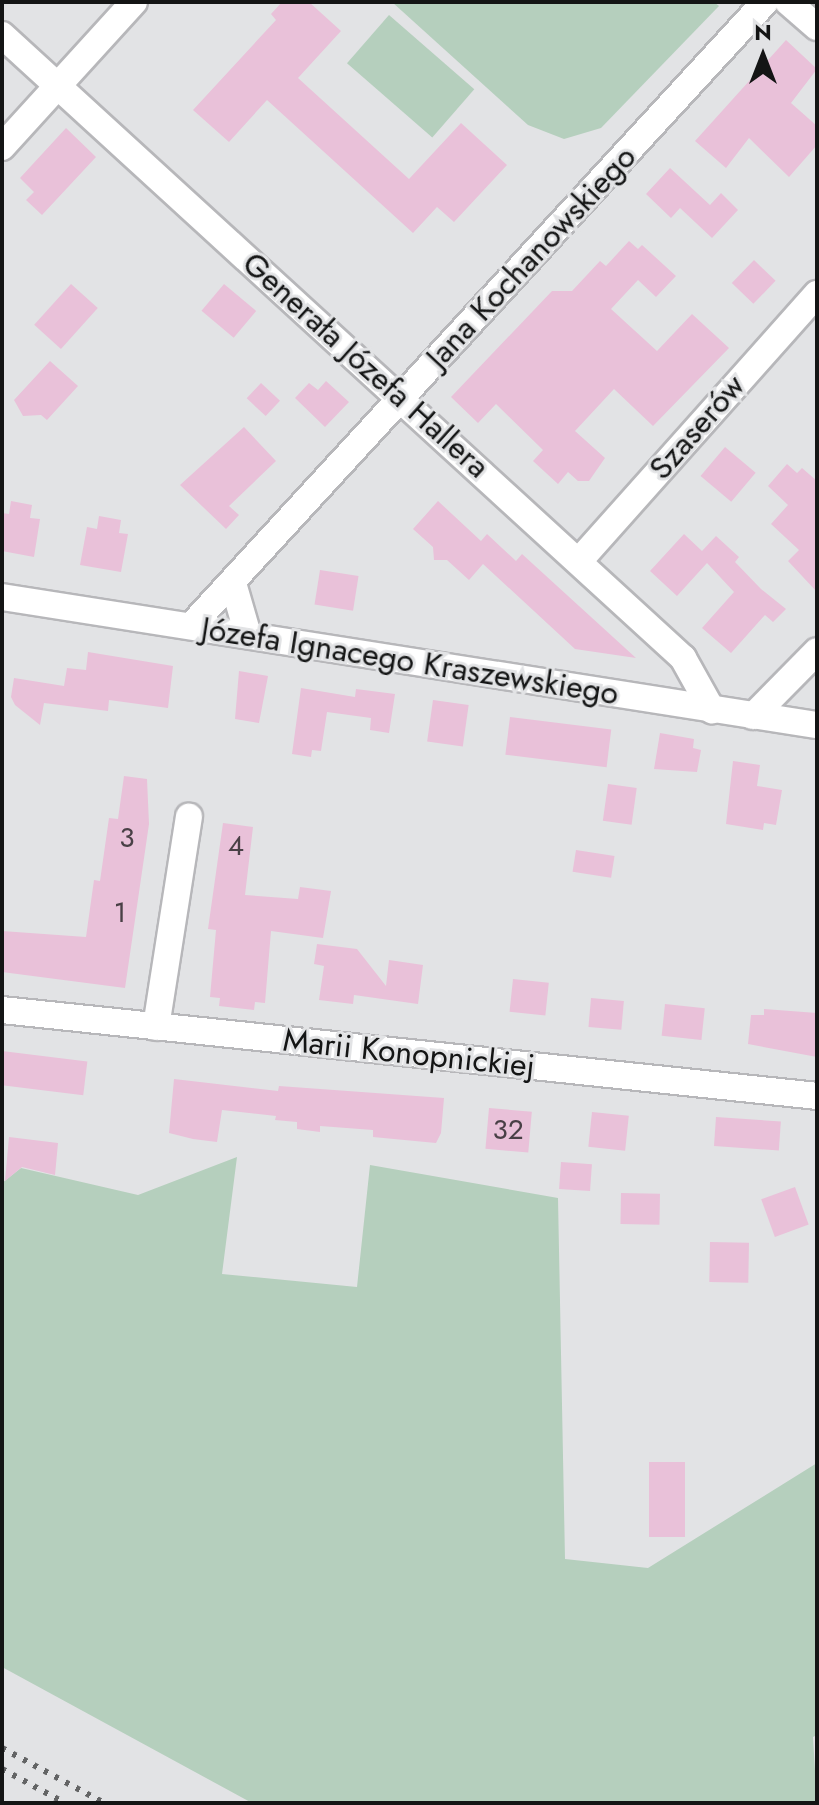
<!DOCTYPE html>
<meta charset="utf-8">
<style>
body{margin:0}
#map{position:relative;width:819px;height:1805px;overflow:hidden;background:#e2e3e5;font-family:Jost,sans-serif}
div>[style]{position:absolute}
.green>*{inset:0;background:#b5cfbd;transform-origin:0 0}
.building>*{inset:0;background:#e9c1d9;transform-origin:0 0}
.roads{filter:drop-shadow(2px 0 #b7b7ba) drop-shadow(-2px 0 #b7b7ba) drop-shadow(0 2px #b7b7ba) drop-shadow(0 -2px #b7b7ba)}
.minor>*{height:26px;margin:-13px;padding:0 13px;transform-origin:13px;border-radius:13px;background:#fff}
.rail>*{height:6px;margin-top:-3px;transform-origin:0;background:repeating-linear-gradient(90deg,#636465 0 4px,transparent 0 12px)}
span{translate:-50% -50%;white-space:nowrap;text-align:center;line-height:1.15;-webkit-text-stroke:6px #e2e3e5;paint-order:stroke}
.number-label{font-size:28px;color:#494046}
.number-label span{-webkit-text-stroke-width:0}
.street-label{font-size:32px;color:#141515}
.frame{position:absolute;inset:0;border:4px solid #141515;pointer-events:none}
.north{position:absolute;left:723px;top:16px;width:80px;height:80px;-webkit-text-stroke:6px #e2e3e5;paint-order:stroke;rotate:0deg;font-size:22px;font-weight:700;line-height:32px;text-align:center;color:#141515}
.north::after{content:'';display:block;margin:auto;width:28px;height:36px;background:#141515;clip-path:polygon(50% 0,100% 100%,50% 72%,0 100%)}
</style>
<div id="map">
<div class="green">
<div style="clip-path:polygon(392px 2px,714px 2px,719px 6px,601px 128px,564px 139px,528px 125px)"></div>
<div style="left:389px;top:15px;width:113px;height:64px;rotate:41deg"></div>
<div style="clip-path:polygon(237px 1157px,222px 1274px,357px 1287px,370px 1165px,558px 1198px,565px 1559px,648px 1568px,817px 1463px,817px 1735px,813px 1737px,817px 1803px,252px 1803px,2px 1667px,2px 1183px,21px 1168px,138px 1195px)"></div>
</div>
<div class="building">
<div style="clip-path:polygon(282px 2px,309px 2px,341px 31px,298px 78px,409px 179px,461px 123px,507px 165px,454px 222px,437px 207px,413px 233px,267px 100px,229px 142px,193px 110px,276px 20px,271px 14px)"></div>
<div style="clip-path:polygon(786px 40px,817px 69px,791px 103px,817px 126px,817px 145px,789px 177px,749px 138px,726px 168px,695px 141px)"></div>
<div style="clip-path:polygon(66px 128px,96px 157px,42px 215px,26px 200px,34px 192px,20px 178px)"></div>
<div style="clip-path:polygon(670px 168px,710px 205px,721px 193px,738px 210px,712px 238px,680px 208px,671px 218px,646px 194px)"></div>
<div style="clip-path:polygon(629px 241px,638px 249px,642px 245px,676px 276px,656px 297px,638px 280px,611px 309px,657px 351px,692px 314px,729px 348px,653px 426px,614px 389px,575px 431px,605px 458px,589px 481px,578px 481px,568px 472px,558px 484px,533px 461px,543px 450px,496px 404px,478px 423px,451px 397px,552px 291px,572px 291px,600px 261px,606px 266px)"></div>
<div style="left:754px;top:260px;width:30px;height:32px;rotate:44deg"></div>
<div style="left:71px;top:284px;width:36px;height:55px;rotate:42deg"></div>
<div style="left:224px;top:284px;width:42px;height:35px;rotate:40deg"></div>
<div style="clip-path:polygon(50px 361px,78px 386px,47px 420px,41px 415px,23px 416px,14px 400px)"></div>
<div style="clip-path:polygon(326px 381px,349px 402px,325px 427px,295px 398px,309px 383px,318px 390px)"></div>
<div style="left:261px;top:383px;width:26px;height:21px;rotate:43deg"></div>
<div style="clip-path:polygon(244px 427px,276px 461px,229px 506px,239px 515px,226px 529px,180px 485px)"></div>
<div style="left:725px;top:447px;width:40px;height:38px;rotate:40deg"></div>
<div style="clip-path:polygon(787px 464px,797px 473px,802px 468px,817px 481px,817px 592px,788px 561px,799px 550px,771px 524px,788px 505px,768px 486px)"></div>
<div style="clip-path:polygon(11px 501px,32px 505px,30px 518px,40px 519px,34px 557px,2px 551px,2px 513px,9px 514px)"></div>
<div style="clip-path:polygon(438px 501px,481px 541px,487px 534px,516px 561px,522px 554px,636px 658px,575px 649px,483px 564px,469px 580px,447px 560px,434px 560px,433px 547px,413px 529px)"></div>
<div style="clip-path:polygon(99px 516px,121px 520px,119px 533px,128px 534px,121px 572px,80px 565px,87px 527px,97px 529px)"></div>
<div style="clip-path:polygon(684px 534px,702px 551px,716px 536px,739px 557px,735px 562px,761px 589px,786px 609px,773px 622px,765px 615px,731px 653px,702px 628px,734px 592px,707px 563px,677px 596px,650px 571px)"></div>
<div style="left:320px;top:570px;width:39px;height:35px;rotate:9deg"></div>
<div style="clip-path:polygon(88px 652px,173px 666px,168px 708px,109px 700px,108px 711px,44px 703px,40px 725px,15px 705px,11px 697px,14px 678px,64px 686px,67px 668px,86px 670px)"></div>
<div style="clip-path:polygon(239px 671px,268px 676px,259px 723px,235px 719px)"></div>
<div style="clip-path:polygon(301px 688px,355px 697px,356px 689px,395px 694px,389px 733px,370px 730px,371px 718px,327px 712px,321px 751px,312px 750px,311px 757px,292px 754px)"></div>
<div style="left:433px;top:700px;width:36px;height:42px;rotate:8deg"></div>
<div style="left:510px;top:717px;width:102px;height:38px;rotate:7deg"></div>
<div style="clip-path:polygon(660px 733px,694px 739px,693px 748px,701px 750px,697px 772px,654px 769px)"></div>
<div style="clip-path:polygon(733px 761px,760px 765px,757px 786px,782px 790px,776px 825px,764px 823px,763px 830px,726px 824px)"></div>
<div style="clip-path:polygon(124px 776px,147px 779px,149px 824px,125px 988px,2px 972px,2px 931px,86px 937px,94px 880px,100px 881px,109px 818px,118px 819px)"></div>
<div style="left:608px;top:784px;width:29px;height:37px;rotate:8deg"></div>
<div style="clip-path:polygon(223px 823px,253px 827px,245px 895px,298px 899px,300px 887px,331px 891px,323px 938px,271px 931px,265px 1003px,255px 1002px,254px 1010px,219px 1006px,220px 998px,210px 997px,216px 930px,208px 929px)"></div>
<div style="left:576px;top:850px;width:39px;height:22px;rotate:9deg"></div>
<div style="clip-path:polygon(317px 944px,357px 949px,386px 986px,389px 960px,423px 965px,418px 1004px,354px 995px,353px 1004px,319px 1000px,324px 966px,314px 964px)"></div>
<div style="left:513px;top:979px;width:36px;height:33px;rotate:6deg"></div>
<div style="left:591px;top:998px;width:33px;height:29px;rotate:5deg"></div>
<div style="left:665px;top:1004px;width:40px;height:32px;rotate:6deg"></div>
<div style="clip-path:polygon(764px 1009px,817px 1013px,817px 1057px,748px 1044px,751px 1015px,764px 1015px)"></div>
<div style="left:2px;top:1051px;width:86px;height:34px;rotate:7deg"></div>
<div style="clip-path:polygon(174px 1079px,278px 1091px,279px 1086px,444px 1098px,441px 1133px,436px 1143px,373px 1137px,373px 1130px,320px 1126px,320px 1132px,297px 1129px,297px 1122px,275px 1120px,276px 1116px,222px 1110px,217px 1142px,193px 1139px,169px 1133px)"></div>
<div style="left:489px;top:1108px;width:43px;height:41px;rotate:5deg"></div>
<div style="left:592px;top:1112px;width:37px;height:35px;rotate:6deg"></div>
<div style="left:716px;top:1117px;width:65px;height:29px;rotate:4deg"></div>
<div style="clip-path:polygon(9px 1137px,58px 1143px,55px 1175px,22px 1167px,5px 1181px)"></div>
<div style="left:561px;top:1162px;width:31px;height:27px;rotate:4deg"></div>
<div style="left:795px;top:1187px;width:40px;height:36px;rotate:70deg"></div>
<div style="left:621px;top:1193px;width:39px;height:31px;rotate:1deg"></div>
<div style="left:710px;top:1242px;width:39px;height:40px;rotate:1deg"></div>
<div style="left:649px;top:1462px;width:36px;height:75px"></div>
</div>
<div class="roads">
<div class="minor">
<div style="left:788px;top:2px;width:38px;rotate:41deg"></div>
<div style="left:2px;top:35px;width:923px;rotate:42.45deg"></div>
<div style="left:683px;top:658px;width:60px;rotate:60.9deg"></div>
<div style="left:2px;top:147px;width:196px;rotate:-47.7deg"></div>
<div style="left:579px;top:561px;width:358px;rotate:-48.3deg"></div>
<div style="left:233px;top:583px;width:54px;rotate:73.9deg"></div>
<div style="left:2px;top:597px;width:825px;rotate:8.93deg"></div>
<div style="left:192px;top:625px;width:846px;rotate:-47.39deg"></div>
<div style="left:753px;top:716px;width:91px;rotate:-45.4deg"></div>
<div style="left:2px;top:1010px;width:820px;rotate:6.02deg"></div>
<div style="left:156px;top:1027px;width:213px;rotate:-81.1deg"></div>
</div>
</div>
<div class="rail">
<div style="left:2px;top:1748px;width:116px;rotate:28.3deg"></div>
<div style="left:2px;top:1769px;width:72px;rotate:28.4deg"></div>
</div>
<div class="number-label">
<span style="left:127px;top:838px">3</span>
<span style="left:236px;top:846px">4</span>
<span style="left:120px;top:913px">1</span>
<span style="left:508px;top:1130px">32</span>
</div>
<div class="street-label">
<span style="left:531px;top:257px;rotate:-47deg">Jana Kochanowskiego</span>
<span style="left:366px;top:365px;rotate:42deg">Generała Józefa Hallera</span>
<span style="left:697px;top:427px;rotate:-49deg">Szaserów</span>
<span style="left:410px;top:661px;rotate:9deg">Józefa Ignacego Kraszewskiego</span>
<span style="left:409px;top:1053px;rotate:6deg">Marii Konopnickiej</span>
</div>
<div class="frame"></div>
<div class="north">N</div>
</div>
